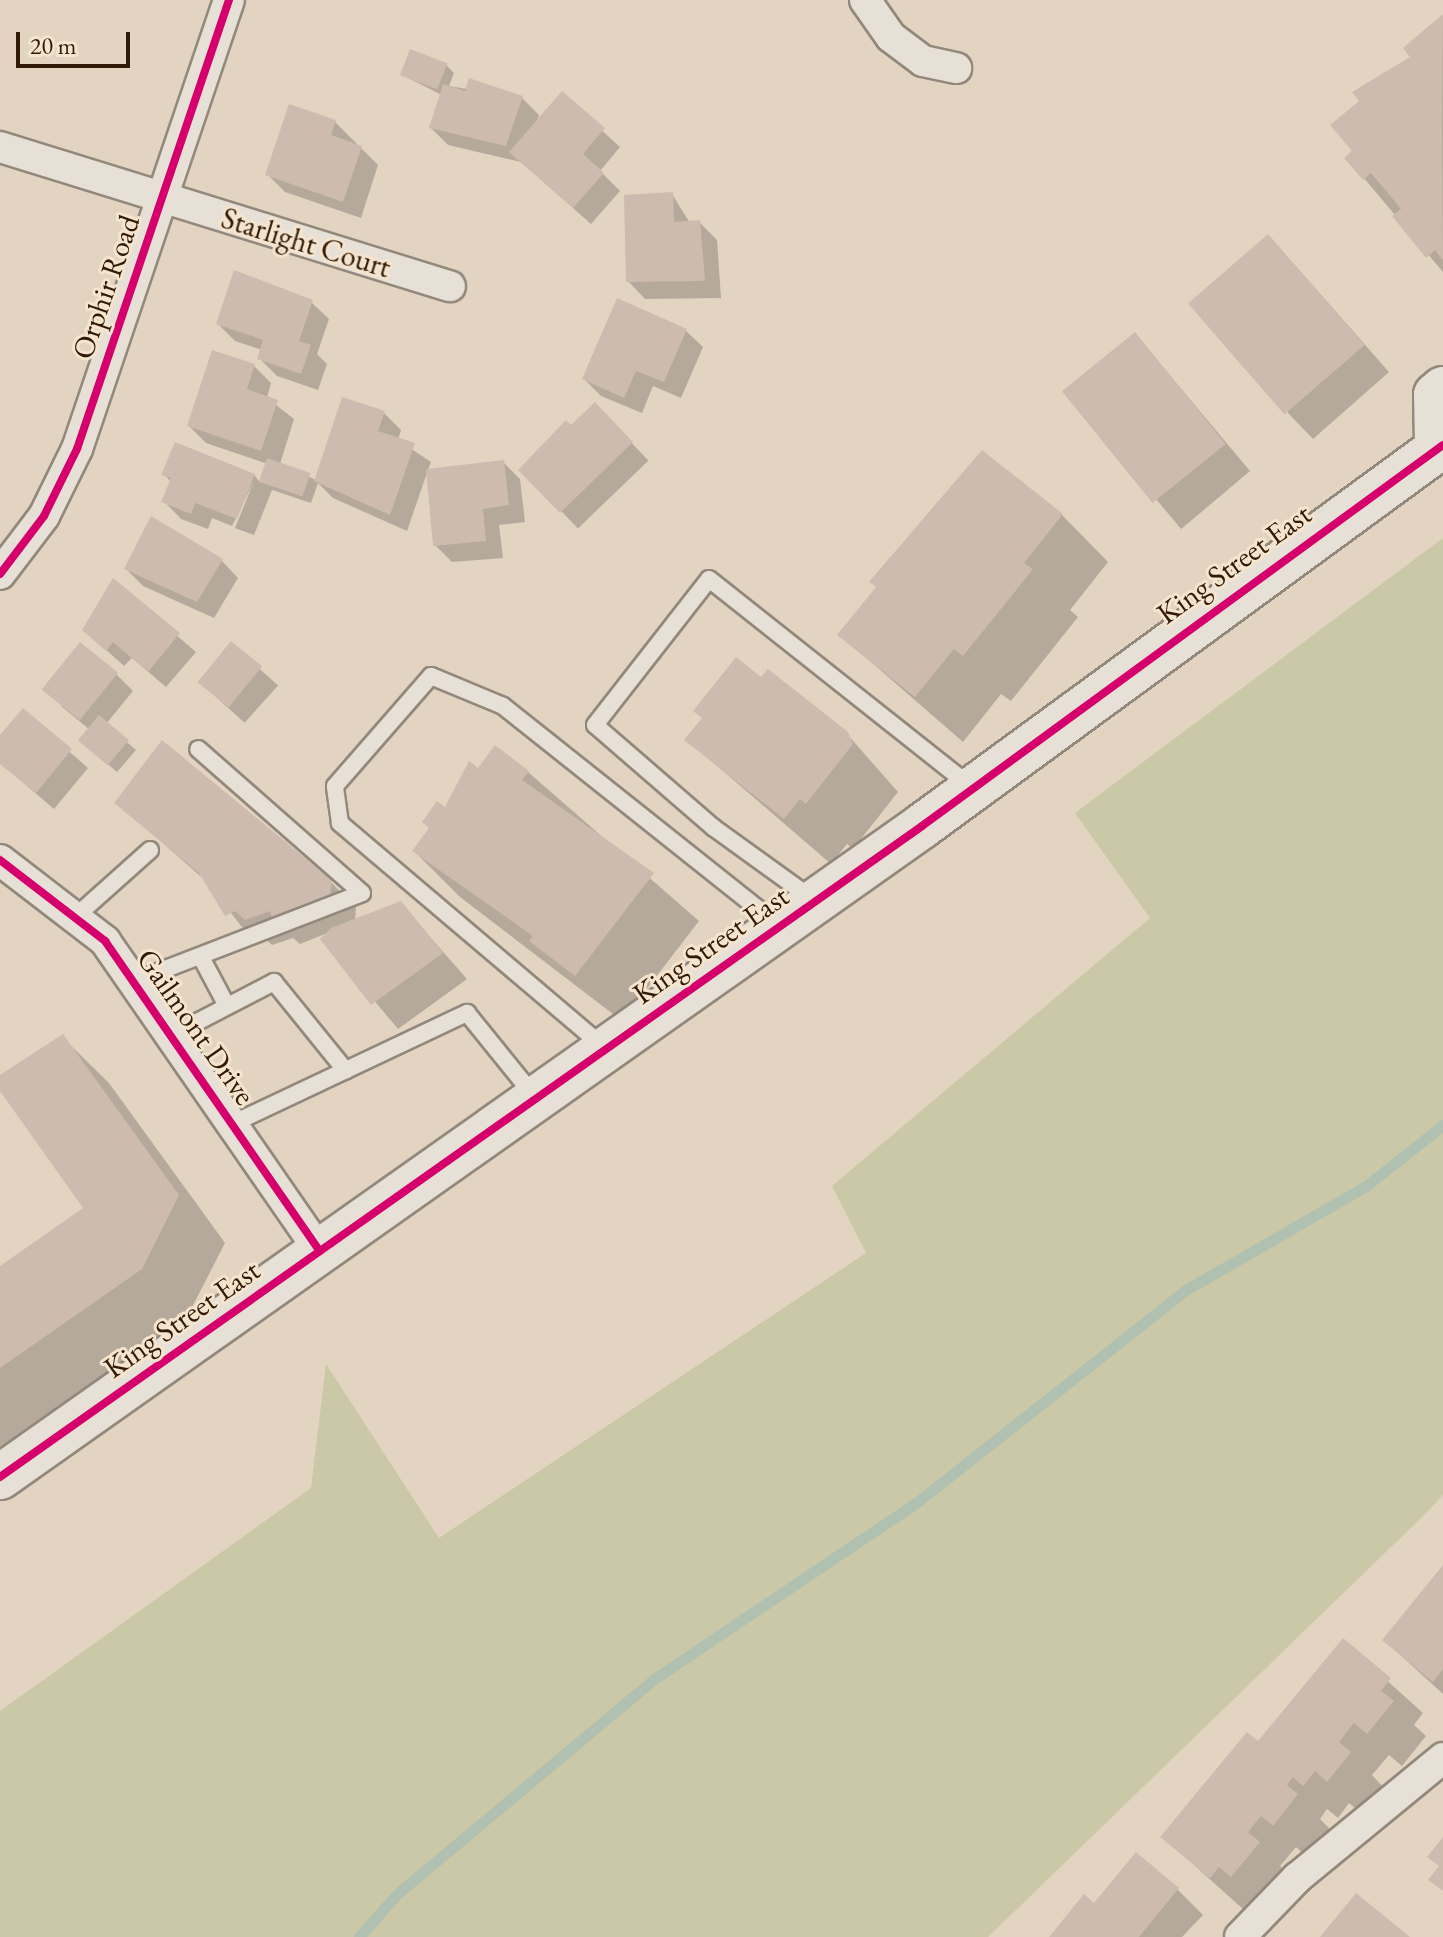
<!DOCTYPE html>
<style>
body{margin:0}
#map{position:relative;width:1443px;height:1937px;overflow:hidden;background:#e2d4c1;font-family:"EB Garamond",serif}
div>[style]{position:absolute}
.green>*{inset:0;background:#cac8a6}
.shadow>*{inset:0;background:#0003;transform-origin:0 0}
.stream>*{height:11px;margin:-5.5px;padding:0 5.5px;transform-origin:5.5px;border-radius:5.5px;background:#b0c1b2}
.building>*{inset:0;background:#cebbaf;transform-origin:0 0}
.roads{filter:drop-shadow(2px 0 #92887b) drop-shadow(-2px 0 #92887b) drop-shadow(0 2px #92887b) drop-shadow(0 -2px #92887b)}
.service>*{height:16px;margin:-8px;padding:0 8px;transform-origin:8px;border-radius:8px;background:#e7e0d7}
.minor>*{height:30px;margin:-15px;padding:0 15px;transform-origin:15px;border-radius:15px;background:#e7e0d7}
.secondary>*{height:44px;margin:-22px;padding:0 22px;transform-origin:22px;border-radius:22px;background:#e7e0d7}
.cycleway>*{height:8px;margin:-4px;padding:0 4px;transform-origin:4px;border-radius:4px;background:#d6006c}
span{translate:-50% -50%;white-space:nowrap;text-align:center;line-height:1.15;-webkit-text-stroke:6px #f5e4ce;paint-order:stroke}
.street-label{font-size:30px;color:#301a07}
.scale{position:absolute;left:16px;top:32px;width:114px;height:36px;box-sizing:border-box;border:4px solid #301a07;border-top:0;padding-left:10px;font-size:24px;line-height:28px;white-space:nowrap;color:#301a07;-webkit-text-stroke:6px #f5e4ce;paint-order:stroke}
</style>
<div id="map">
<div class="green">
<div style="clip-path:polygon(1443px 538px,1443px 1495px,1421px 1518px,988px 1937px,0 1937px,0 1711px,311px 1488px,326px 1364px,439px 1538px,866px 1253px,832px 1186px,1150px 918px,1075px 813px)"></div>
</div>
<div class="shadow">
<div style="clip-path:polygon(1443px 17px,1443px 272px,1347px 158px,1413px 58px,1406px 48px)"></div>
<div style="clip-path:polygon(446px 65px,454px 73px,449px 86px,522px 98px,539px 115px,536px 124px,562px 94px,620px 147px,600px 171px,620px 191px,591px 224px,521px 162px,448px 145px,431px 128px,442px 95px,402px 75px)"></div>
<div style="clip-path:polygon(335px 122px,378px 165px,361px 218px,285px 192px,268px 175px)"></div>
<div style="clip-path:polygon(672px 194px,690px 223px,700px 223px,717px 240px,721px 298px,645px 299px,628px 281px)"></div>
<div style="clip-path:polygon(1293px 263px,1389px 372px,1313px 439px,1288px 413px)"></div>
<div style="clip-path:polygon(311px 302px,329px 319px,317px 354px,327px 364px,318px 390px,277px 376px,260px 359px,262px 350px,235px 341px,218px 324px)"></div>
<div style="clip-path:polygon(685px 330px,703px 347px,681px 398px,653px 386px,642px 413px,601px 396px,584px 379px)"></div>
<div style="left:1135px;top:334px;width:179px;height:90px;rotate:50deg"></div>
<div style="clip-path:polygon(254px 366px,271px 383px,267px 398px,294px 419px,280px 464px,316px 480px,384px 413px,401px 430px,398px 440px,431px 462px,428px 470px,503px 462px,520px 479px,525px 522px,499px 525px,503px 558px,452px 562px,435px 545px,428px 470px,407px 531px,333px 498px,318px 483px,311px 503px,272px 490px,254px 535px,235px 528px,254px 481px,232px 526px,212px 518px,208px 529px,181px 519px,164px 501px,171px 482px,164px 474px,254px 475px,261px 483px,268px 464px,206px 443px,189px 426px)"></div>
<div style="left:595px;top:405px;width:77px;height:98px;rotate:46deg"></div>
<div style="clip-path:polygon(1062px 515px,1108px 562px,1070px 610px,1078px 617px,1011px 701px,1001px 694px,963px 742px,840px 635px)"></div>
<div style="clip-path:polygon(221px 560px,238px 578px,214px 618px,143px 586px,126px 569px)"></div>
<div style="clip-path:polygon(113px 581px,196px 652px,166px 687px,132px 658px,124px 666px,84px 630px)"></div>
<div style="left:232px;top:644px;width:62px;height:50px;rotate:42deg"></div>
<div style="clip-path:polygon(116px 674px,133px 691px,106px 724px,136px 750px,117px 772px,89px 748px,90px 730px,61px 706px)"></div>
<div style="clip-path:polygon(762px 680px,847px 734px,898px 792px,853px 849px,847px 844px,831px 864px,687px 740px)"></div>
<div style="clip-path:polygon(23px 711px,88px 768px,54px 809px,0 763px,0 739px)"></div>
<div style="clip-path:polygon(478px 771px,528px 772px,699px 921px,622px 1021px,460px 897px,414px 851px)"></div>
<div style="clip-path:polygon(117px 803px,330px 881px,356px 908px,355px 921px,401px 904px,467px 979px,398px 1029px,323px 939px,330px 932px,300px 944px,293px 938px,272px 945px,262px 935px,252px 940px,206px 881px)"></div>
<div style="clip-path:polygon(62px 1037px,109px 1083px,225px 1243px,188px 1315px,0 1447px,0 1268px,86px 1209px,0 1078px)"></div>
<div style="clip-path:polygon(1443px 1568px,1443px 1694px,1384px 1640px)"></div>
<div style="clip-path:polygon(1343px 1641px,1423px 1713px,1414px 1725px,1426px 1736px,1402px 1766px,1389px 1755px,1372px 1775px,1383px 1787px,1361px 1813px,1349px 1803px,1338px 1818px,1327px 1809px,1320px 1819px,1330px 1829px,1307px 1857px,1296px 1847px,1280px 1866px,1292px 1877px,1265px 1908px,1254px 1899px,1244px 1910px,1163px 1837px,1258px 1744px)"></div>
<div style="clip-path:polygon(1177px 1889px,1203px 1915px,1182px 1937px,1051px 1937px,1095px 1906px)"></div>
</div>
<div class="stream">
<div style="left:359px;top:1937px;width:57px;rotate:-48.5deg"></div>
<div style="left:397px;top:1894px;width:335px;rotate:-39.9deg"></div>
<div style="left:654px;top:1679px;width:316px;rotate:-33.9deg"></div>
<div style="left:916px;top:1503px;width:342px;rotate:-38.3deg"></div>
<div style="left:1184px;top:1291px;width:210px;rotate:-30deg"></div>
<div style="left:1366px;top:1186px;width:98px;rotate:-38.4deg"></div>
</div>
<div class="building">
<div style="clip-path:polygon(1443px 14px,1442px 132px,1443px 260px,1435px 250px,1426px 258px,1392px 216px,1401px 209px,1371px 173px,1363px 180px,1344px 158px,1352px 151px,1330px 125px,1359px 101px,1352px 92px,1410px 57px,1403px 48px)"></div>
<div style="left:410px;top:49px;width:40px;height:28px;rotate:21deg"></div>
<div style="clip-path:polygon(469px 78px,523px 96px,506px 146px,429px 128px,443px 84px,465px 91px)"></div>
<div style="clip-path:polygon(562px 91px,605px 128px,583px 154px,604px 173px,573px 208px,509px 152px)"></div>
<div style="clip-path:polygon(289px 104px,336px 120px,331px 135px,362px 146px,343px 202px,265px 175px)"></div>
<div style="clip-path:polygon(673px 192px,674px 222px,700px 220px,705px 281px,626px 282px,624px 195px)"></div>
<div style="left:1268px;top:234px;width:147px;height:106px;rotate:49deg"></div>
<div style="clip-path:polygon(234px 270px,313px 300px,299px 341px,311px 345px,301px 374px,257px 359px,263px 340px,216px 324px)"></div>
<div style="clip-path:polygon(617px 298px,687px 329px,664px 382px,636px 371px,624px 398px,582px 379px)"></div>
<div style="left:1135px;top:332px;width:144px;height:94px;rotate:51deg"></div>
<div style="clip-path:polygon(212px 350px,255px 364px,247px 389px,278px 400px,261px 451px,187px 426px)"></div>
<div style="clip-path:polygon(342px 397px,385px 411px,378px 431px,415px 443px,390px 515px,314px 481px)"></div>
<div style="clip-path:polygon(595px 402px,633px 442px,560px 513px,518px 470px,566px 420px,571px 425px)"></div>
<div style="clip-path:polygon(175px 442px,255px 474px,237px 519px,195px 503px,191px 514px,161px 502px,171px 478px,161px 475px)"></div>
<div style="clip-path:polygon(982px 450px,1063px 514px,1024px 563px,1033px 569px,963px 656px,954px 649px,915px 697px,837px 635px,876px 587px,869px 582px)"></div>
<div style="left:267px;top:458px;width:46px;height:25px;rotate:19deg"></div>
<div style="clip-path:polygon(504px 460px,509px 505px,483px 509px,486px 541px,433px 546px,426px 469px)"></div>
<div style="clip-path:polygon(151px 516px,223px 559px,197px 602px,124px 569px)"></div>
<div style="clip-path:polygon(113px 578px,180px 633px,148px 672px,113px 642px,106px 651px,82px 630px)"></div>
<div style="left:231px;top:641px;width:40px;height:53px;rotate:39deg"></div>
<div style="left:80px;top:642px;width:49px;height:61px;rotate:39deg"></div>
<div style="clip-path:polygon(736px 657px,761px 677px,768px 669px,848px 732px,853px 744px,806px 804px,800px 799px,784px 819px,684px 740px,702px 718px,693px 711px)"></div>
<div style="clip-path:polygon(23px 708px,72px 749px,36px 793px,0 764px,0 735px)"></div>
<div style="left:99px;top:715px;width:39px;height:33px;rotate:40deg"></div>
<div style="clip-path:polygon(162px 740px,332px 880px,330px 896px,273px 920px,270px 911px,245px 920px,235px 911px,225px 916px,199px 873px,114px 803px)"></div>
<div style="clip-path:polygon(495px 745px,529px 771px,522px 780px,654px 873px,575px 976px,529px 941px,533px 936px,412px 851px,429px 828px,422px 822px,437px 801px,445px 807px,469px 761px,478px 768px)"></div>
<div style="clip-path:polygon(401px 901px,443px 953px,371px 1005px,320px 939px,331px 928px)"></div>
<div style="clip-path:polygon(63px 1034px,179px 1195px,142px 1269px,0 1368px,0 1266px,83px 1208px,0 1091px,0 1075px)"></div>
<div style="clip-path:polygon(1443px 1565px,1443px 1669px,1433px 1682px,1382px 1640px)"></div>
<div style="clip-path:polygon(1343px 1638px,1391px 1678px,1381px 1691px,1394px 1701px,1367px 1734px,1354px 1723px,1339px 1742px,1351px 1752px,1327px 1782px,1315px 1771px,1303px 1786px,1293px 1777px,1287px 1785px,1298px 1794px,1273px 1826px,1261px 1816px,1248px 1832px,1260px 1842px,1231px 1877px,1219px 1867px,1210px 1878px,1160px 1837px,1247px 1732px,1258px 1741px)"></div>
<div style="clip-path:polygon(1443px 1837px,1443px 1891px,1428px 1880px,1439px 1866px,1427px 1857px)"></div>
<div style="clip-path:polygon(1136px 1852px,1179px 1888px,1139px 1937px,1049px 1937px,1084px 1894px,1094px 1903px)"></div>
<div style="clip-path:polygon(1356px 1893px,1410px 1937px,1320px 1937px)"></div>
</div>
<div class="roads">
<div class="service">
<div style="left:814px;top:900px;width:123px;rotate:-144.2deg"></div>
<div style="left:714px;top:828px;width:157px;rotate:-139.1deg"></div>
<div style="left:595px;top:725px;width:185px;rotate:-52deg"></div>
<div style="left:709px;top:579px;width:335px;rotate:38.4deg"></div>
<div style="left:74px;top:918px;width:102px;rotate:-41.8deg"></div>
<div style="left:202px;top:959px;width:53px;rotate:62deg"></div>
<div style="left:137px;top:980px;width:241px;rotate:-21.1deg"></div>
<div style="left:362px;top:893px;width:218px;rotate:-138.7deg"></div>
<div style="left:174px;top:1034px;width:113px;rotate:-27.5deg"></div>
<div style="left:274px;top:982px;width:114px;rotate:51deg"></div>
<div style="left:605px;top:1048px;width:348px;rotate:-139.7deg"></div>
<div style="left:340px;top:823px;width:37px;rotate:-98deg"></div>
<div style="left:335px;top:786px;width:146px;rotate:-48.9deg"></div>
<div style="left:431px;top:676px;width:78px;rotate:22.6deg"></div>
<div style="left:503px;top:706px;width:352px;rotate:38.5deg"></div>
<div style="left:234px;top:1123px;width:258px;rotate:-25.3deg"></div>
<div style="left:467px;top:1013px;width:108px;rotate:51deg"></div>
</div>
<div class="minor">
<div style="left:865px;top:0;width:45px;rotate:54.9deg"></div>
<div style="left:891px;top:37px;width:40px;rotate:37deg"></div>
<div style="left:923px;top:61px;width:34px;rotate:12deg"></div>
<div style="left:0;top:147px;width:471px;rotate:17.2deg"></div>
<div style="left:0;top:574px;width:73px;rotate:-52.8deg"></div>
<div style="left:44px;top:516px;width:75px;rotate:-63.8deg"></div>
<div style="left:77px;top:449px;width:474px;rotate:-71.3deg"></div>
<div style="left:0;top:860px;width:133px;rotate:37.6deg"></div>
<div style="left:105px;top:941px;width:377px;rotate:55.3deg"></div>
<div style="left:1240px;top:1937px;width:82px;rotate:-46deg"></div>
<div style="left:1297px;top:1878px;width:189px;rotate:-39.4deg"></div>
</div>
<div class="secondary">
<div style="left:1437px;top:446px;width:51px;rotate:-91.1deg"></div>
<div style="left:1436px;top:395px;width:9px;rotate:-41deg"></div>
<div style="left:0;top:1477px;width:1129px;rotate:-35.22deg"></div>
<div style="left:922px;top:826px;width:645px;rotate:-36.18deg"></div>
</div>
</div>
<div class="cycleway">
<div style="left:0;top:574px;width:73px;rotate:-52.8deg"></div>
<div style="left:44px;top:516px;width:75px;rotate:-63.8deg"></div>
<div style="left:77px;top:449px;width:474px;rotate:-71.3deg"></div>
<div style="left:0;top:860px;width:133px;rotate:37.6deg"></div>
<div style="left:105px;top:941px;width:377px;rotate:55.3deg"></div>
<div style="left:0;top:1477px;width:1129px;rotate:-35.22deg"></div>
<div style="left:922px;top:826px;width:645px;rotate:-36.18deg"></div>
</div>
<div class="street-label">
<span style="left:306px;top:243px;rotate:17deg">Starlight Court</span>
<span style="left:106px;top:287px;rotate:-71deg">Orphir Road</span>
<span style="left:1234px;top:564px;rotate:-36deg">King Street East</span>
<span style="left:711px;top:945px;rotate:-35deg">King Street East</span>
<span style="left:196px;top:1027px;rotate:55deg">Gailmont Drive</span>
<span style="left:182px;top:1319px;rotate:-35deg">King Street East</span>
</div>
<div class="scale">20 m</div>
</div>
